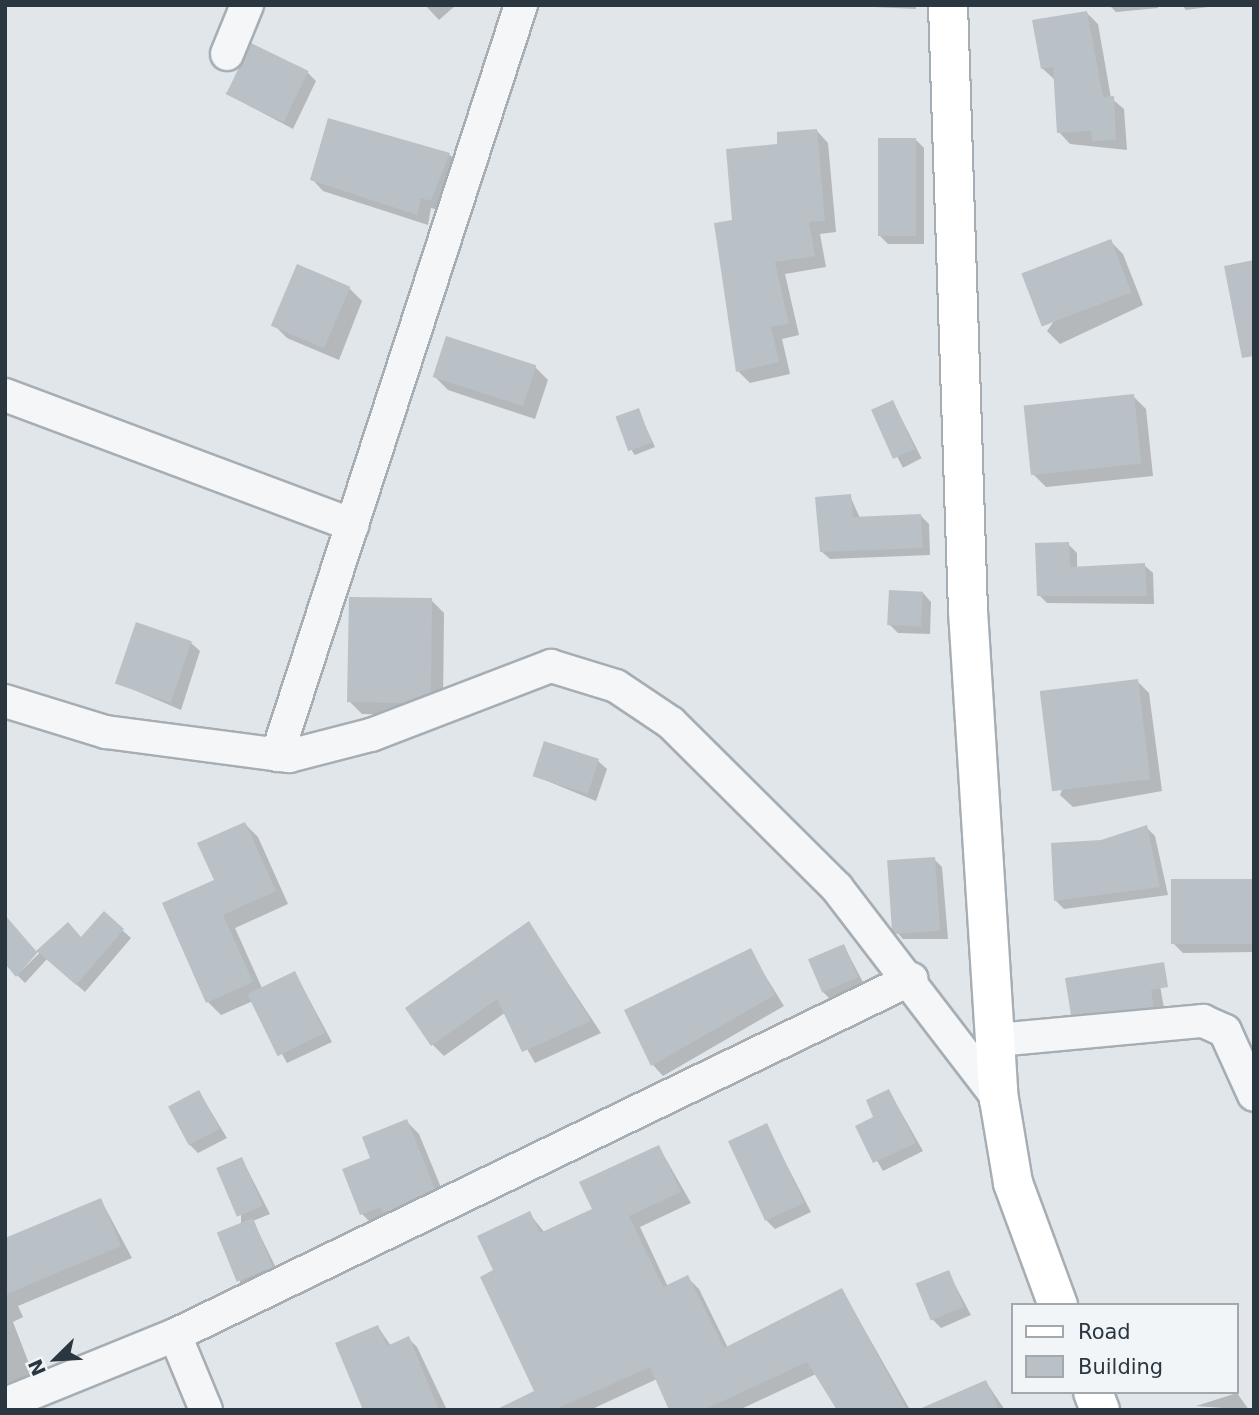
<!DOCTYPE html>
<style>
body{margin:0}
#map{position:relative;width:1259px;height:1415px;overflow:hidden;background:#e1e6ea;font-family:"DejaVu Sans",sans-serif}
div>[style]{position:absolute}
.shadow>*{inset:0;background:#0003;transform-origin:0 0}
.building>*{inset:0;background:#b9c0c6;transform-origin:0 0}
.roads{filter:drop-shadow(2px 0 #a6aeb4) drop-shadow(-2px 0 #a6aeb4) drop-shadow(0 2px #a6aeb4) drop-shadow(0 -2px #a6aeb4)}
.street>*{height:32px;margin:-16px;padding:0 16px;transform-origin:16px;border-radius:16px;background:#f4f6f8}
.secondary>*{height:38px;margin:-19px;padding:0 19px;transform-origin:19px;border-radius:19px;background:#fff}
span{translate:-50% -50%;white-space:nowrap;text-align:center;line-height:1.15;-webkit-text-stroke:6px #f1f5f7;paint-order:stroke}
.frame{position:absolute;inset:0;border:7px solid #2a3741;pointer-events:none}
.legend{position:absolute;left:1011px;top:1303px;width:228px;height:91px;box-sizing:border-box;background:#f1f5f7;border:2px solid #a1a9ae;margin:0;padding:9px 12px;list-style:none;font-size:21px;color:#2a3741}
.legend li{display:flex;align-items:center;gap:14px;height:35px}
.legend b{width:35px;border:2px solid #a1a9ae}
.north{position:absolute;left:21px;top:1324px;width:70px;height:70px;-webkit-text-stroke:5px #f1f5f7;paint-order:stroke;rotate:246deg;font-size:19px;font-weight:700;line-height:28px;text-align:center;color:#2a3741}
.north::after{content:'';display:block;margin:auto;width:24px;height:32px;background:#2a3741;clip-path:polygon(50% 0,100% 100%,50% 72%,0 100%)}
</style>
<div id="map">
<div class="shadow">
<div style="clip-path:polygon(425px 5px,456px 5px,439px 20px)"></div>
<div style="clip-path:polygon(852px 5px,916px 5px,916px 9px,853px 6px)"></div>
<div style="clip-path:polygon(1109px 5px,1157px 5px,1158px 8px,1116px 12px)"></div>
<div style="clip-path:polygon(1182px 5px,1208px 5px,1208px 7px,1186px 10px)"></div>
<div style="clip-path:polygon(1087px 13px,1098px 24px,1111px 98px,1124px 109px,1127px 150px,1070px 144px,1059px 132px,1054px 79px,1042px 68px)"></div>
<div style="clip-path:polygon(307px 72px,316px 81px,293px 129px,225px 93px)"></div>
<div style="clip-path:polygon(329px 121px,450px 155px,461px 166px,442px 211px,431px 208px,428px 225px,323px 191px,312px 179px)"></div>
<div style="clip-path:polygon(817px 131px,828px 143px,836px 232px,820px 234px,826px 267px,785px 274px,799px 335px,782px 339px,790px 374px,750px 383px,738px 371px,734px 222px,779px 146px)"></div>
<div style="clip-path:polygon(916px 140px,924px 148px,924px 244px,888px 244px,880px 236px)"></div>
<div style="clip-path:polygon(1110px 241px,1123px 254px,1143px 305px,1060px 344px,1047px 331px)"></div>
<div style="clip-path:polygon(349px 288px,362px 301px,339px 360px,287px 338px,274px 325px)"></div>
<div style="clip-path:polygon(535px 367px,548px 380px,535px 419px,448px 390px,435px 377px)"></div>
<div style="clip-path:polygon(1133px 396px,1146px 409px,1153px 476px,1046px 487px,1033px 474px)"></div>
<div style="left:893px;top:402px;width:63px;height:21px;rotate:63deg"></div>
<div style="clip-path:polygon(638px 410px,655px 447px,635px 455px,632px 451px)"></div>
<div style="clip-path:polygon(850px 496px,860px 518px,920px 515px,929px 524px,930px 555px,830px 559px,821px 551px)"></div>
<div style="clip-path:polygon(1068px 544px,1077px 553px,1077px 568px,1144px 565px,1153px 573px,1154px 604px,1047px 603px,1039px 595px)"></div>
<div style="clip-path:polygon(923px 593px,931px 602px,930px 634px,898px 633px,890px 625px)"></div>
<div style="clip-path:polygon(431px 600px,444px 613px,443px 705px,416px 715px,362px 714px,349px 701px)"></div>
<div style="clip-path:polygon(191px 643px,200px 651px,181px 710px,118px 683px)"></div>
<div style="clip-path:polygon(1137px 681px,1149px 693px,1162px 791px,1073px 807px,1060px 795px,1104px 684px)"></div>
<div style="clip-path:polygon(598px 761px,607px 769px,596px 801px,535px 776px)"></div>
<div style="clip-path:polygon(245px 824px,258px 837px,288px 904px,235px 928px,262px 988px,295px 973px,332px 1042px,287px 1063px,253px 1001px,221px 1015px,208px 1002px,164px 904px,216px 881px)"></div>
<div style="clip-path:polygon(1146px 827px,1155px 836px,1168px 895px,1064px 909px,1056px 901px,1101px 842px)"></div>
<div style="clip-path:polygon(934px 859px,942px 867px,948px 939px,903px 939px,895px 930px,889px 862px)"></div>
<div style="clip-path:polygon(1254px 879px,1254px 952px,1183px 953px,1174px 944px,1173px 888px)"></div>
<div style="clip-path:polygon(104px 914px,131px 938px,85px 992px,47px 959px,25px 983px,17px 975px,68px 925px,82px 939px)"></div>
<div style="clip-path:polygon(529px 924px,601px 1033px,535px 1063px,506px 1012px,444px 1056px,432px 1044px)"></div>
<div style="clip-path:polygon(844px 946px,865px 986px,831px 1000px,823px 992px)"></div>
<div style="clip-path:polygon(750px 951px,784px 1006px,663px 1076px,653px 1065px)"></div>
<div style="clip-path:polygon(1159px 980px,1166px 1019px,1086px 1027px,1073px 1014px)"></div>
<div style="clip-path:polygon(889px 1091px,923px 1151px,883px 1171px,857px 1127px,875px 1118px)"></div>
<div style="clip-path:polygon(199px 1092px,227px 1138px,198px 1153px,189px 1144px)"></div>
<div style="clip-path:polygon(406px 1121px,419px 1134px,447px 1202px,375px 1227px,362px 1214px,372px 1159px)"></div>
<div style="clip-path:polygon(766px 1125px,811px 1212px,775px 1229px,767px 1221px)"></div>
<div style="clip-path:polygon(659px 1147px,691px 1203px,640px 1227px,668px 1287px,687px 1277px,699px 1289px,728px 1348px,842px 1290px,910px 1410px,837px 1410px,816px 1374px,739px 1410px,671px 1410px,657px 1379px,590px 1410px,526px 1410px,536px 1392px,496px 1270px,529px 1213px,545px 1233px,594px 1209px)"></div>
<div style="clip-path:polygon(242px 1159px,270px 1214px,253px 1221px,280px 1276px,249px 1291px,240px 1283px)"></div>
<div style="clip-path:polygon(101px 1200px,132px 1258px,18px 1306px,23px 1317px,13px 1322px,38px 1387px,5px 1403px,5px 1240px)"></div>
<div style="clip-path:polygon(948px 1272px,971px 1315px,941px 1328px,932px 1319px)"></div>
<div style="clip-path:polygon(378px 1327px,391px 1346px,409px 1339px,417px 1347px,447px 1410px,381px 1410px)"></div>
<div style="clip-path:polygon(986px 1382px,1005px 1410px,921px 1410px)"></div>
<div style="clip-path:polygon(1237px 1393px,1249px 1410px,1196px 1406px)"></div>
</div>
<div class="building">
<div style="clip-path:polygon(1087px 11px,1103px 97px,1114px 96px,1116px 140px,1092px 141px,1091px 131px,1057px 133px,1053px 67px,1041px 69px,1032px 20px)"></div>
<div style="left:251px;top:43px;width:64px;height:57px;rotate:26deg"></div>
<div style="clip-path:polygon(328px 118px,450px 153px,431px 201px,421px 198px,417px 215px,310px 180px)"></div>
<div style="clip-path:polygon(817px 129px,825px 221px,809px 222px,815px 256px,775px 262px,789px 324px,771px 327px,779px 362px,736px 372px,714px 223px,732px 220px,726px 149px,777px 144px,777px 132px)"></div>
<div style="left:878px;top:138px;width:38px;height:98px"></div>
<div style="left:1111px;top:239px;width:57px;height:96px;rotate:69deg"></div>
<div style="clip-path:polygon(1254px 260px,1254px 356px,1242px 358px,1224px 266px)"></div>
<div style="left:297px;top:264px;width:58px;height:67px;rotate:23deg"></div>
<div style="left:446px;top:336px;width:95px;height:43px;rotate:18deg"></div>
<div style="left:1134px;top:394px;width:70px;height:111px;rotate:84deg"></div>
<div style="left:893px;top:400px;width:54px;height:24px;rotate:66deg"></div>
<div style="left:639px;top:408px;width:37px;height:25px;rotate:70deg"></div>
<div style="clip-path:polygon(851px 494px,853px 517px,921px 514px,923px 548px,820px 552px,815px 497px)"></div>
<div style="clip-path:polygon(1069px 542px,1070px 567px,1145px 563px,1147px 596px,1037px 596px,1035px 543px)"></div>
<div style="left:889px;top:590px;width:34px;height:35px;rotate:3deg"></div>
<div style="clip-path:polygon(349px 597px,432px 598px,431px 692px,403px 703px,347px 702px)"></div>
<div style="left:136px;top:622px;width:59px;height:65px;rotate:19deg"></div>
<div style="left:1138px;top:679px;width:101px;height:99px;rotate:83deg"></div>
<div style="left:544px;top:741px;width:58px;height:37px;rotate:18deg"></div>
<div style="clip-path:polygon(245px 822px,276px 891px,223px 915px,253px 982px,206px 1003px,162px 903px,214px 880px,197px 843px)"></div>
<div style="clip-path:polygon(1147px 825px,1160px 887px,1054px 901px,1051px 843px,1101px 840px)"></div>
<div style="left:935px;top:857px;width:74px;height:48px;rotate:86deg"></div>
<div style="left:1254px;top:879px;width:65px;height:83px;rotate:90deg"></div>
<div style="clip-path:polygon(104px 911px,124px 929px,76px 985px,38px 952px,16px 977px,5px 964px,5px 915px,36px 951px,68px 922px,81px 937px)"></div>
<div style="clip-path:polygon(529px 921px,591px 1021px,522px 1052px,497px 999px,431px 1046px,405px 1008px)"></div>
<div style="left:844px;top:944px;width:36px;height:39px;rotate:67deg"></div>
<div style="clip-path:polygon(751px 948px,775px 995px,651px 1066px,624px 1010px)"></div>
<div style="clip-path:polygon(1164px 962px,1168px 987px,1151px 990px,1154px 1007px,1071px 1015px,1065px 978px)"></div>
<div style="left:295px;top:971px;width:69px;height:53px;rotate:64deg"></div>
<div style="clip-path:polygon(889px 1089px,916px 1143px,873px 1163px,855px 1126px,873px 1117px,866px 1100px)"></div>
<div style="left:199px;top:1090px;width:44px;height:35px;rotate:62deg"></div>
<div style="clip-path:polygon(407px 1119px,435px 1189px,384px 1214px,381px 1207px,360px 1215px,342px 1169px,370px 1158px,362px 1137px)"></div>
<div style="left:767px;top:1123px;width:88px;height:43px;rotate:65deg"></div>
<div style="clip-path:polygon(659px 1145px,681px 1192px,629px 1216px,663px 1287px,688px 1275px,724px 1348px,842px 1288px,907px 1410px,837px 1410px,807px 1362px,704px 1410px,669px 1410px,650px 1367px,554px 1410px,495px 1410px,534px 1391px,480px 1277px,493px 1270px,477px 1236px,530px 1211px,540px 1233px,592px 1209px,579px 1182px)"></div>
<div style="left:242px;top:1157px;width:53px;height:28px;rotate:67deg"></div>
<div style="clip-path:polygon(101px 1198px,121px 1246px,5px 1295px,5px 1238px)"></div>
<div style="left:253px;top:1218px;width:53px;height:39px;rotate:68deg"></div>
<div style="left:949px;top:1270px;width:40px;height:36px;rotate:68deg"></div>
<div style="clip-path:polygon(378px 1325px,387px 1346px,409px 1336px,439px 1410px,363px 1410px,335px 1343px)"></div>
<div style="clip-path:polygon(986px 1380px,999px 1410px,917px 1410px)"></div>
</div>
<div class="roads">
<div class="street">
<div style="left:227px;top:54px;width:53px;rotate:-67.8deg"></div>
<div style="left:5px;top:395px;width:371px;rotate:20.5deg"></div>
<div style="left:5px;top:701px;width:106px;rotate:17.1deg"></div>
<div style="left:106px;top:732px;width:185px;rotate:7.5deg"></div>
<div style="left:289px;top:756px;width:85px;rotate:-14.4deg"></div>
<div style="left:371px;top:735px;width:193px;rotate:-21deg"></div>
<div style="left:551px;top:666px;width:68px;rotate:17.1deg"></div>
<div style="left:616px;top:686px;width:66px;rotate:33.9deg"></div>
<div style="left:671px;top:723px;width:234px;rotate:44.8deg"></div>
<div style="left:837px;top:888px;width:266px;rotate:52.5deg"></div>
<div style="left:277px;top:755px;width:789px;rotate:-71.98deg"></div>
<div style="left:997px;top:1040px;width:207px;rotate:-5.3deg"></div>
<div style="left:1203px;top:1021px;width:24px;rotate:24deg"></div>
<div style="left:1225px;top:1031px;width:70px;rotate:65.6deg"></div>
<div style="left:175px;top:1335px;width:81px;rotate:67.5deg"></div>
<div style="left:5px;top:1404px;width:183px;rotate:-22.1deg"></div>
<div style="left:175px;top:1335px;width:818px;rotate:-25.81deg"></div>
</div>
<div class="secondary">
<div style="left:948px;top:5px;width:606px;rotate:88.11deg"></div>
<div style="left:968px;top:611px;width:489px;rotate:86.4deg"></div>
<div style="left:999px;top:1099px;width:85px;rotate:80.5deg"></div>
<div style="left:1013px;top:1183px;width:130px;rotate:69.8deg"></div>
<div style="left:1093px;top:1392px;width:19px;rotate:69deg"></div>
</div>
</div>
<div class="frame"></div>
<ul class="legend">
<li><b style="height:9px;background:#fff"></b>Road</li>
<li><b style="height:19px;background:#b9c0c6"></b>Building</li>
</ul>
<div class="north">N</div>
</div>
